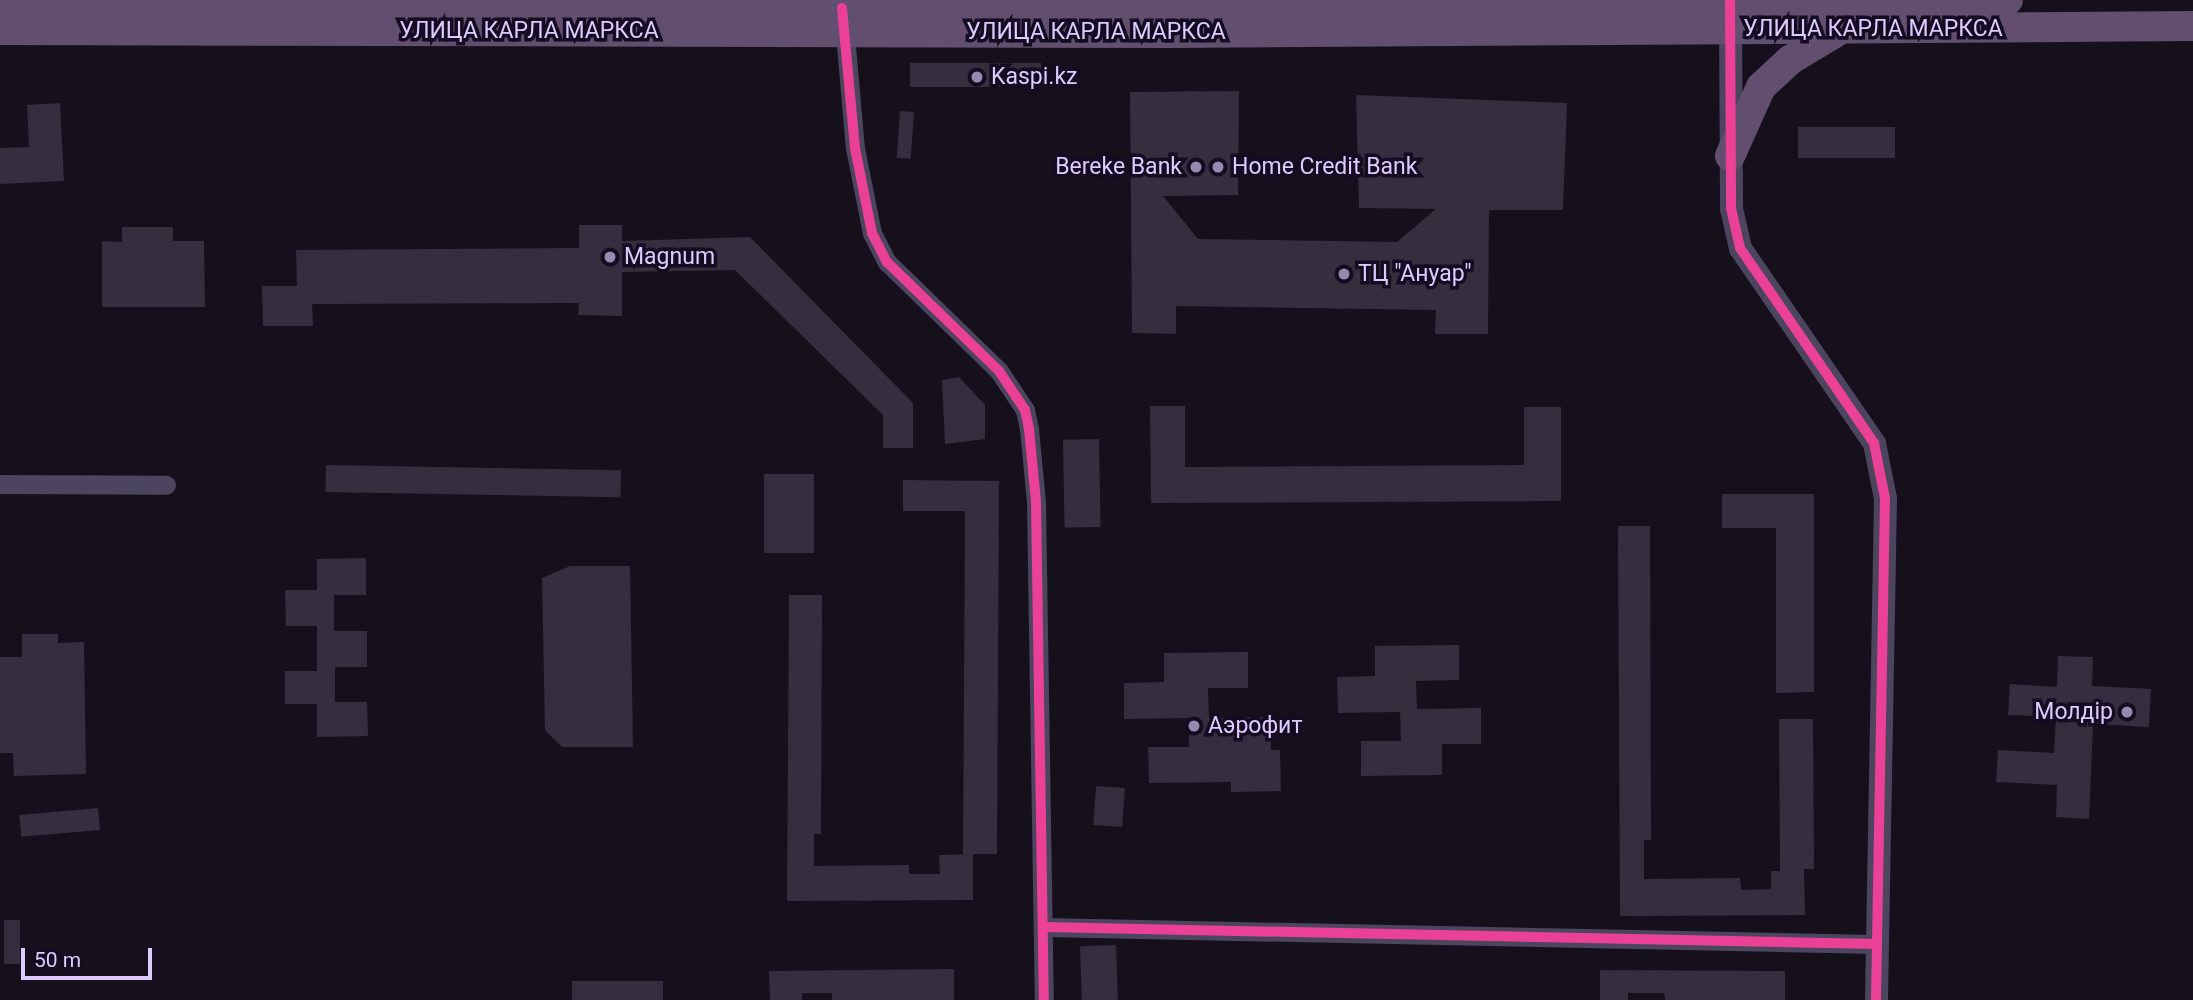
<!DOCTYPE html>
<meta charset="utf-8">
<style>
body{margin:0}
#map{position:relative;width:2193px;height:1000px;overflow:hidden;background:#15101c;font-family:Roboto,sans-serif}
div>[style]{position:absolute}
.building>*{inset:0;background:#342e3e;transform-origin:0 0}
.minor>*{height:19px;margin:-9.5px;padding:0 9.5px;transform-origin:9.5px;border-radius:9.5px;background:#4b455d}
.tertiary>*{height:23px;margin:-11.5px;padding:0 11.5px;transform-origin:11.5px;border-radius:11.5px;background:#4b455d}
.primary>*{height:30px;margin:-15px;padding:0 15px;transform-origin:15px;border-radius:15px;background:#624e6e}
.cycleway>*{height:10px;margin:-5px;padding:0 5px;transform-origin:5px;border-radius:5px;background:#ea4096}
.dots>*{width:19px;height:19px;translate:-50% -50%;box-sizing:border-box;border:4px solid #140c20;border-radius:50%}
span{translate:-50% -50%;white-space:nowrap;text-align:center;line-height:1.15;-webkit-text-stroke:7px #140c20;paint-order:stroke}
.street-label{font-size:23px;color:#ddcbff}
.poi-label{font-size:23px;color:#ddcbff}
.left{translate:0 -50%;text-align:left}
.right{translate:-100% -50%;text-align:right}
.scale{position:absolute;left:21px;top:948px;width:131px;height:32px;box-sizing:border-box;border:4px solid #ddcbff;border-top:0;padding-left:9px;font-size:21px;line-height:24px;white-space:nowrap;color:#ddcbff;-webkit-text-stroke:5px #140c20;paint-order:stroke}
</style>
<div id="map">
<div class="building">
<div style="left:1041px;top:63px;width:24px;height:131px;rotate:90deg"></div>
<div style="clip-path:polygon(1239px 91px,1238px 195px,1163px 196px,1198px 239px,1397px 242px,1436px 209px,1359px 208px,1356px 95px,1567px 103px,1563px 210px,1489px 210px,1488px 334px,1435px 334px,1436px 310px,1176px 306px,1176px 334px,1132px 333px,1130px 92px)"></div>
<div style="clip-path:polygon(60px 103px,64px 181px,0 184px,0 148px,29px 147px,27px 105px)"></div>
<div style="left:900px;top:111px;width:14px;height:47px;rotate:4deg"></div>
<div style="left:1895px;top:127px;width:31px;height:97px;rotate:90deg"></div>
<div style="clip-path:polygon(579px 225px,622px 225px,622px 241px,750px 237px,913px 403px,913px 448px,883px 448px,883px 415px,735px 270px,622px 272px,622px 316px,578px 315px,579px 303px,312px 304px,313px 326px,263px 326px,262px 286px,297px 286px,296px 250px,579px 248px)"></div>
<div style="clip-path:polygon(122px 227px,173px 227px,173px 241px,204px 241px,205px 307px,102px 307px,102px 241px,122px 242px)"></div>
<div style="clip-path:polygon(959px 377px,985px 405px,985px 439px,945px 444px,942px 380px)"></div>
<div style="clip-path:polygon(1150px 406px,1185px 406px,1185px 467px,1524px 465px,1524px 407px,1561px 407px,1561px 501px,1151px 503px)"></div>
<div style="left:1099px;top:439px;width:88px;height:36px;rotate:89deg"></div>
<div style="left:326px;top:465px;width:295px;height:27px;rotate:1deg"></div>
<div style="left:764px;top:474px;width:50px;height:79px"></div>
<div style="clip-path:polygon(903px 480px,999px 481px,997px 854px,963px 854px,965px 511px,903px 511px)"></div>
<div style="clip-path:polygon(1722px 494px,1814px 494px,1814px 692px,1776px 693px,1776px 528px,1722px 528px)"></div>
<div style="clip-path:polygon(1618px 526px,1650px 526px,1651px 840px,1644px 840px,1644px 879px,1740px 878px,1741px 890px,1771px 889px,1771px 871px,1780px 871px,1779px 719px,1813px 719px,1814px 869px,1804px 869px,1805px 915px,1620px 916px)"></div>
<div style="clip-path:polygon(366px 558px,366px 595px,334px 595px,334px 631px,367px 631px,367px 667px,335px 667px,335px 702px,367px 702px,368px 736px,317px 737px,317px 704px,285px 704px,285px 671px,317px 671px,317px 626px,286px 626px,285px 590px,317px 590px,317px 559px)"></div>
<div style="clip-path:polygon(570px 566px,630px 566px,633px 747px,562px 747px,545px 730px,542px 578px)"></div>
<div style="clip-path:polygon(789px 595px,822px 595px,821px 834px,814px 834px,814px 866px,909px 865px,909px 874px,940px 874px,939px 855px,973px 854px,973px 900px,787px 901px)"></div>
<div style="clip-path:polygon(22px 634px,58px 634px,58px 643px,84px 642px,86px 774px,14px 776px,13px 753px,0 753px,0 657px,22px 657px)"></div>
<div style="clip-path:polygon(1459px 645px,1459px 680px,1416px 681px,1417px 709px,1481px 708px,1481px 744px,1442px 744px,1442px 775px,1361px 776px,1361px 741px,1401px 741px,1400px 712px,1338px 713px,1337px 677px,1375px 676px,1375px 646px)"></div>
<div style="clip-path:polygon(1248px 652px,1248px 688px,1208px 688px,1209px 718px,1271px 717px,1271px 750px,1280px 750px,1281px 791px,1231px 792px,1231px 782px,1149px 783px,1148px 747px,1189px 747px,1189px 718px,1124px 719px,1124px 683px,1164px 682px,1164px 653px)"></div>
<div style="clip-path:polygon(2058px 656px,2093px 657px,2092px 686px,2151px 689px,2149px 727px,2093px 724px,2089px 819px,2056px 817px,2057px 785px,1996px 782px,1998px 750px,2054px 753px,2056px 717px,2008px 715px,2010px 684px,2057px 687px)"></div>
<div style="left:1096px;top:786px;width:29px;height:39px;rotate:4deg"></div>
<div style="left:98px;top:808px;width:22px;height:79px;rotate:85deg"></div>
<div style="left:4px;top:920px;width:16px;height:44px"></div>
<div style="left:1116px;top:945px;width:55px;height:36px;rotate:88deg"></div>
<div style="clip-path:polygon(954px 969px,954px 1000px,832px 1000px,832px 993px,802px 993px,802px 1000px,770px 1000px,769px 971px)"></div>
<div style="clip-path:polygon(1600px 970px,1785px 971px,1785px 1000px,1665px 1000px,1664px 993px,1628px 993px,1628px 1000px,1600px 1000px)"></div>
<div style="left:572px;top:981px;width:91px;height:19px"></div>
</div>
<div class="minor">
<div style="left:844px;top:23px;width:125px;rotate:85deg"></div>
<div style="left:855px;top:148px;width:87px;rotate:78.7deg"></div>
<div style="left:872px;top:233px;width:33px;rotate:63deg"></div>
<div style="left:887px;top:262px;width:156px;rotate:44.2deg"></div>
<div style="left:999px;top:371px;width:47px;rotate:56.3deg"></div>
<div style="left:1025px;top:410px;width:19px;rotate:78deg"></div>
<div style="left:1029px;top:429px;width:73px;rotate:84.5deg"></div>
<div style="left:1036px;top:502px;width:498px;rotate:89.1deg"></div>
<div style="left:0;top:484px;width:166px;rotate:0.3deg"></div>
<div style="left:1044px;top:927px;width:832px;rotate:1.17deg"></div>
</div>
<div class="tertiary">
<div style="left:1730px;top:14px;width:194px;rotate:89.7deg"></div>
<div style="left:1731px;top:208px;width:41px;rotate:77.3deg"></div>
<div style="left:1740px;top:248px;width:237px;rotate:55.5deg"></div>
<div style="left:1874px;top:443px;width:56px;rotate:78.7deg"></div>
<div style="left:1885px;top:498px;width:502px;rotate:91.03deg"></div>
</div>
<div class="primary">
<div style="left:0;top:7px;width:842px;rotate:0.07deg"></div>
<div style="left:842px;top:8px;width:1166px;rotate:-0.39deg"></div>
<div style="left:0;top:30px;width:1174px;rotate:0.15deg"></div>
<div style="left:1174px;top:33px;width:1019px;rotate:-0.39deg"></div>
<div style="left:1730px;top:156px;width:76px;rotate:-65.8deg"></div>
<div style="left:1761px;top:87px;width:40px;rotate:-43deg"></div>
<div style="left:1790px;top:60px;width:56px;rotate:-31.1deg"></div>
</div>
<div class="cycleway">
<div style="left:1730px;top:1px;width:207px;rotate:89.7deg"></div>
<div style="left:1731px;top:208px;width:41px;rotate:77.3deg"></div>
<div style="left:1740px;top:248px;width:237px;rotate:55.5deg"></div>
<div style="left:1874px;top:443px;width:56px;rotate:78.7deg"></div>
<div style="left:1885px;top:498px;width:502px;rotate:91.03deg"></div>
<div style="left:842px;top:8px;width:141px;rotate:84.7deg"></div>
<div style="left:855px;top:148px;width:87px;rotate:78.7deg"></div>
<div style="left:872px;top:233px;width:33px;rotate:63deg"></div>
<div style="left:887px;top:262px;width:156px;rotate:44.2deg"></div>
<div style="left:999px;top:371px;width:47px;rotate:56.3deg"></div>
<div style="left:1025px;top:410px;width:19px;rotate:78deg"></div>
<div style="left:1029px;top:429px;width:73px;rotate:84.5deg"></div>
<div style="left:1036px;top:502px;width:498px;rotate:89.1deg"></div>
<div style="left:1044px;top:927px;width:832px;rotate:1.17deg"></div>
</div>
<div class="dots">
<div style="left:977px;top:77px;background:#978ab0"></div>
<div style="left:1196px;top:167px;background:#978ab0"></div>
<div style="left:1218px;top:167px;background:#978ab0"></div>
<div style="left:610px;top:257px;background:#978ab0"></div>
<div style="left:1344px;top:274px;background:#978ab0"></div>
<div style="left:2127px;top:712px;background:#978ab0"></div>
<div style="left:1194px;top:726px;background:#978ab0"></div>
</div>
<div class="street-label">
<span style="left:1873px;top:29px">УЛИЦА КАРЛА МАРКСА</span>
<span style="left:529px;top:31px">УЛИЦА КАРЛА МАРКСА</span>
<span style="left:1096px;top:32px">УЛИЦА КАРЛА МАРКСА</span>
</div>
<div class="poi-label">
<span class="left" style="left:991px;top:77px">Kaspi.kz</span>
<span class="right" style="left:1182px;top:167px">Bereke Bank</span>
<span class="left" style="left:1232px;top:167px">Home Credit Bank</span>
<span class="left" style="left:624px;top:257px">Magnum</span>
<span class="left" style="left:1358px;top:274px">ТЦ "Ануар"</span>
<span class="right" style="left:2113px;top:712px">Молдiр</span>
<span class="left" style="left:1208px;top:726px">Аэрофит</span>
</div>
<div class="scale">50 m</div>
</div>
